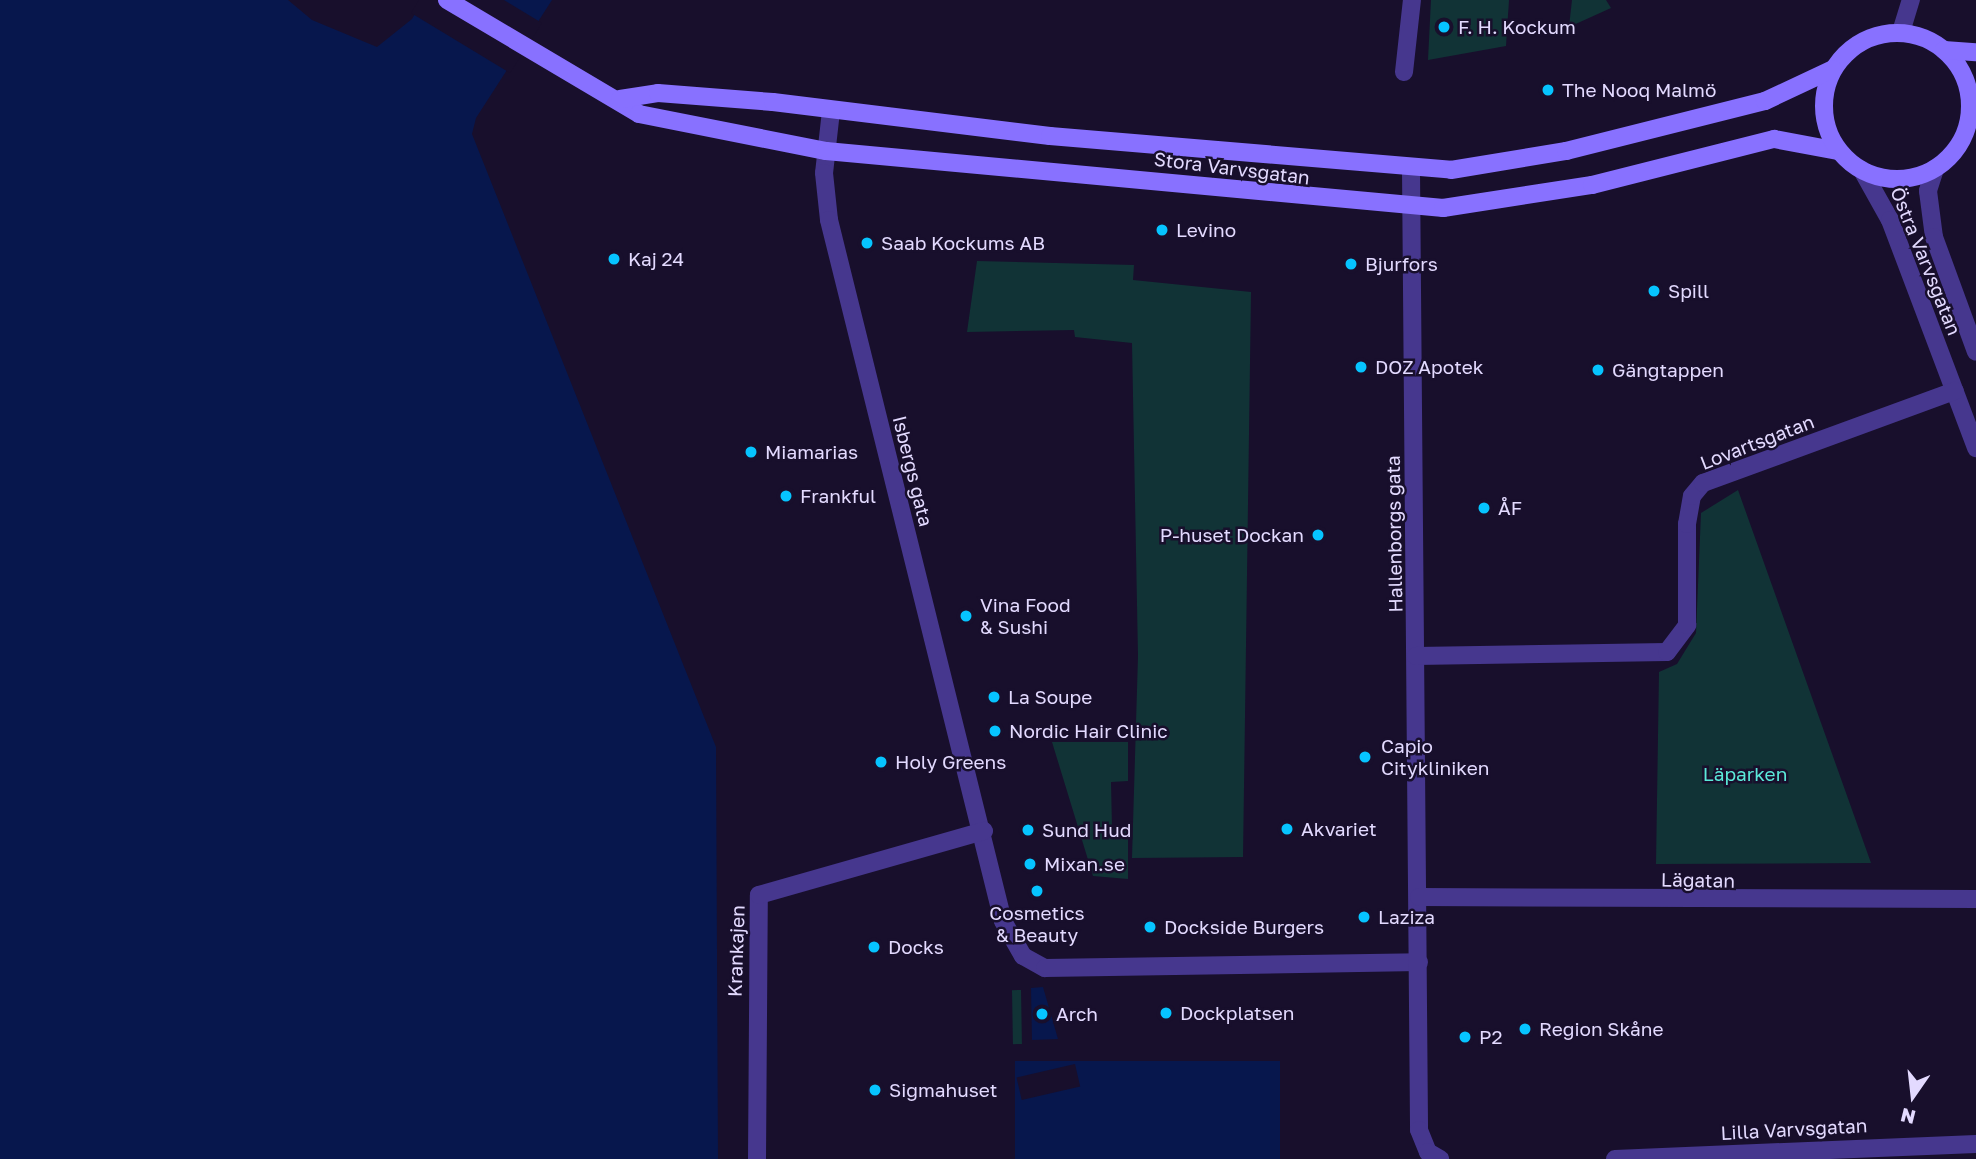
<!DOCTYPE html>
<meta charset="utf-8">
<style>
body{margin:0}
#map{position:relative;width:1976px;height:1159px;overflow:hidden;background:#180f2c;font-family:"Golos Text",sans-serif}
div>[style]{position:absolute}
.green>*{inset:0;background:#113336;transform-origin:0 0}
.water>*{inset:0;background:#07174d;transform-origin:0 0}
.pier>*{inset:0;background:#180f2c;transform-origin:0 0}
.street>*{height:18px;margin:-9px;padding:0 9px;transform-origin:9px;border-radius:9px;background:#46378e}
.secondary>*{height:18px;margin:-9px;padding:0 9px;transform-origin:9px;border-radius:9px;background:#8871ff}
.secondary>.ring{margin:-9px;padding:0;box-sizing:content-box;background:none;border:18px solid #8871ff;border-radius:50%}
.dots>*{width:19px;height:19px;translate:-50% -50%;box-sizing:border-box;border:4px solid #180f2c;border-radius:50%}
span{translate:-50% -50%;white-space:nowrap;text-align:center;line-height:1.15;-webkit-text-stroke:5px #180f2c;paint-order:stroke}
.poi-label{font-size:19px;color:#e3daff}
.left{translate:0 -50%;text-align:left}
.right{translate:-100% -50%;text-align:right}
.street-label{font-size:19px;color:#e3daff}
.park-label{font-size:19px;color:#5be9d9}
.north{position:absolute;left:1878px;top:1061px;width:70px;height:70px;-webkit-text-stroke:5px #180f2c;paint-order:stroke;rotate:194deg;font-size:19px;font-weight:700;line-height:28px;text-align:center;color:#e3daff}
.north::after{content:'';display:block;margin:auto;width:24px;height:32px;background:#e3daff;clip-path:polygon(50% 0,100% 100%,50% 72%,0 100%)}
</style>
<div id="map">
<div class="green">
<div style="clip-path:polygon(1431px 0,1509px 0,1506px 46px,1428px 60px)"></div>
<div style="clip-path:polygon(1572px 0,1606px 0,1611px 8px,1569px 27px)"></div>
<div style="clip-path:polygon(977px 261px,1134px 265px,1133px 280px,1251px 292px,1243px 857px,1132px 858px,1138px 656px,1132px 343px,1075px 337px,1074px 330px,967px 332px)"></div>
<div style="clip-path:polygon(1738px 490px,1871px 863px,1656px 864px,1659px 672px,1677px 664px,1696px 633px,1701px 513px)"></div>
<div style="clip-path:polygon(1052px 742px,1128px 742px,1128px 781px,1111px 782px,1112px 828px,1128px 828px,1128px 879px,1093px 876px)"></div>
<div style="left:1021px;top:990px;width:54px;height:9px;rotate:89deg"></div>
</div>
<div class="water">
<div style="clip-path:polygon(0 0,288px 0,312px 20px,377px 47px,412px 19px,423px 0,552px 0,476px 118px,472px 134px,716px 747px,718px 1159px,0 1159px)"></div>
<div style="clip-path:polygon(1043px 987px,1058px 1039px,1032px 1040px,1031px 988px)"></div>
<div style="left:1280px;top:1061px;width:98px;height:265px;rotate:90deg"></div>
</div>
<div class="pier">
<div style="clip-path:polygon(419px 0,504px 0,542px 23px,510px 73px,411px 13px)"></div>
<div style="left:1075px;top:1064px;width:23px;height:60px;rotate:77deg"></div>
</div>
<div class="street">
<div style="left:1901px;top:32px;width:34px;rotate:-73deg"></div>
<div style="left:1404px;top:72px;width:72px;rotate:-83.7deg"></div>
<div style="left:831px;top:111px;width:62px;rotate:96.4deg"></div>
<div style="left:824px;top:173px;width:47px;rotate:83.9deg"></div>
<div style="left:829px;top:220px;width:722px;rotate:76.06deg"></div>
<div style="left:1003px;top:921px;width:40px;rotate:60.3deg"></div>
<div style="left:1023px;top:956px;width:25px;rotate:29deg"></div>
<div style="left:1045px;top:968px;width:374px;rotate:-0.9deg"></div>
<div style="left:1935px;top:169px;width:23px;rotate:108deg"></div>
<div style="left:1928px;top:191px;width:46px;rotate:82.6deg"></div>
<div style="left:1934px;top:237px;width:122px;rotate:69.9deg"></div>
<div style="left:1411px;top:170px;width:960px;rotate:89.52deg"></div>
<div style="left:1419px;top:1130px;width:24px;rotate:68deg"></div>
<div style="left:1428px;top:1152px;width:14px;rotate:30deg"></div>
<div style="left:1862px;top:170px;width:57px;rotate:60.8deg"></div>
<div style="left:1890px;top:220px;width:244px;rotate:69.3deg"></div>
<div style="left:1416px;top:656px;width:251px;rotate:-0.9deg"></div>
<div style="left:1667px;top:652px;width:34px;rotate:-53deg"></div>
<div style="left:1687px;top:625px;width:101px;rotate:-90deg"></div>
<div style="left:1687px;top:524px;width:28px;rotate:-80deg"></div>
<div style="left:1692px;top:496px;width:17px;rotate:-50deg"></div>
<div style="left:1703px;top:483px;width:268px;rotate:-20.1deg"></div>
<div style="left:1419px;top:897px;width:557px;rotate:0.21deg"></div>
<div style="left:757px;top:1159px;width:264px;rotate:-89.6deg"></div>
<div style="left:759px;top:895px;width:234px;rotate:-15.9deg"></div>
<div style="left:1615px;top:1159px;width:361px;rotate:-2.4deg"></div>
</div>
<div class="secondary">
<div style="left:447px;top:0;width:223px;rotate:30.7deg"></div>
<div style="left:639px;top:114px;width:191px;rotate:11.2deg"></div>
<div style="left:826px;top:151px;width:620px;rotate:5.28deg"></div>
<div style="left:1443px;top:208px;width:151px;rotate:-8.8deg"></div>
<div style="left:1592px;top:185px;width:188px;rotate:-14.2deg"></div>
<div style="left:1774px;top:139px;width:66px;rotate:10.5deg"></div>
<div class="ring" style="left:1824px;top:33px;width:128px;height:128px"></div>
<div style="left:1944px;top:50px;width:32px;rotate:4deg"></div>
<div style="left:620px;top:99px;width:38px;rotate:-9deg"></div>
<div style="left:658px;top:93px;width:115px;rotate:4.5deg"></div>
<div style="left:773px;top:102px;width:279px;rotate:7deg"></div>
<div style="left:1050px;top:136px;width:402px;rotate:4.8deg"></div>
<div style="left:1451px;top:170px;width:117px;rotate:-9.4deg"></div>
<div style="left:1566px;top:151px;width:205px;rotate:-14.1deg"></div>
<div style="left:1765px;top:101px;width:75px;rotate:-25.2deg"></div>
</div>
<div class="dots">
<div style="left:1444px;top:27px;background:#06c4ff"></div>
<div style="left:1548px;top:90px;background:#06c4ff"></div>
<div style="left:1162px;top:230px;background:#06c4ff"></div>
<div style="left:867px;top:243px;background:#06c4ff"></div>
<div style="left:614px;top:259px;background:#06c4ff"></div>
<div style="left:1351px;top:264px;background:#06c4ff"></div>
<div style="left:1654px;top:291px;background:#06c4ff"></div>
<div style="left:1361px;top:367px;background:#06c4ff"></div>
<div style="left:1598px;top:370px;background:#06c4ff"></div>
<div style="left:751px;top:452px;background:#06c4ff"></div>
<div style="left:786px;top:496px;background:#06c4ff"></div>
<div style="left:1484px;top:508px;background:#06c4ff"></div>
<div style="left:1318px;top:535px;background:#06c4ff"></div>
<div style="left:966px;top:616px;background:#06c4ff"></div>
<div style="left:994px;top:697px;background:#06c4ff"></div>
<div style="left:995px;top:731px;background:#06c4ff"></div>
<div style="left:1365px;top:757px;background:#06c4ff"></div>
<div style="left:881px;top:762px;background:#06c4ff"></div>
<div style="left:1287px;top:829px;background:#06c4ff"></div>
<div style="left:1028px;top:830px;background:#06c4ff"></div>
<div style="left:1030px;top:864px;background:#06c4ff"></div>
<div style="left:1037px;top:891px;background:#06c4ff"></div>
<div style="left:1364px;top:917px;background:#06c4ff"></div>
<div style="left:1150px;top:927px;background:#06c4ff"></div>
<div style="left:874px;top:947px;background:#06c4ff"></div>
<div style="left:1166px;top:1013px;background:#06c4ff"></div>
<div style="left:1042px;top:1014px;background:#06c4ff"></div>
<div style="left:1525px;top:1029px;background:#06c4ff"></div>
<div style="left:1465px;top:1037px;background:#06c4ff"></div>
<div style="left:875px;top:1090px;background:#06c4ff"></div>
</div>
<div class="poi-label">
<span class="left" style="left:1458px;top:27px">F. H. Kockum</span>
<span class="left" style="left:1562px;top:90px">The Nooq Malmö</span>
<span class="left" style="left:1176px;top:230px">Levino</span>
<span class="left" style="left:881px;top:243px">Saab Kockums AB</span>
<span class="left" style="left:628px;top:259px">Kaj 24</span>
<span class="left" style="left:1365px;top:264px">Bjurfors</span>
<span class="left" style="left:1668px;top:291px">Spill</span>
<span class="left" style="left:1375px;top:367px">DOZ Apotek</span>
<span class="left" style="left:1612px;top:370px">Gängtappen</span>
<span class="left" style="left:765px;top:452px">Miamarias</span>
<span class="left" style="left:800px;top:496px">Frankful</span>
<span class="left" style="left:1498px;top:508px">ÅF</span>
<span class="right" style="left:1304px;top:535px">P-huset Dockan</span>
<span class="left" style="left:980px;top:616px">Vina Food<br>&amp; Sushi</span>
<span class="left" style="left:1008px;top:697px">La Soupe</span>
<span class="left" style="left:1009px;top:731px">Nordic Hair Clinic</span>
<span class="left" style="left:1381px;top:757px">Capio<br>Citykliniken</span>
<span class="left" style="left:895px;top:762px">Holy Greens</span>
<span class="left" style="left:1301px;top:829px">Akvariet</span>
<span class="left" style="left:1042px;top:830px">Sund Hud</span>
<span class="left" style="left:1044px;top:864px">Mixan.se</span>
<span style="left:1037px;top:924px">Cosmetics<br>&amp; Beauty</span>
<span class="left" style="left:1378px;top:917px">Laziza</span>
<span class="left" style="left:1164px;top:927px">Dockside Burgers</span>
<span class="left" style="left:888px;top:947px">Docks</span>
<span class="left" style="left:1180px;top:1013px">Dockplatsen</span>
<span class="left" style="left:1056px;top:1014px">Arch</span>
<span class="left" style="left:1539px;top:1029px">Region Skåne</span>
<span class="left" style="left:1479px;top:1037px">P2</span>
<span class="left" style="left:889px;top:1090px">Sigmahuset</span>
</div>
<div class="street-label">
<span style="left:1232px;top:168px;rotate:7deg">Stora Varvsgatan</span>
<span style="left:1926px;top:261px;rotate:68deg">Östra Varvsgatan</span>
<span style="left:1757px;top:442px;rotate:-21deg">Lovartsgatan</span>
<span style="left:913px;top:471px;rotate:76deg">Isbergs gata</span>
<span style="left:1394px;top:534px;rotate:-91deg">Hallenborgs gata</span>
<span style="left:1698px;top:880px;rotate:1deg">Lägatan</span>
<span style="left:736px;top:951px;rotate:-88deg">Krankajen</span>
<span style="left:1794px;top:1129px;rotate:-3deg">Lilla Varvsgatan</span>
</div>
<div class="park-label">
<span style="left:1745px;top:774px">Läparken</span>
</div>
<div class="north">N</div>
</div>
